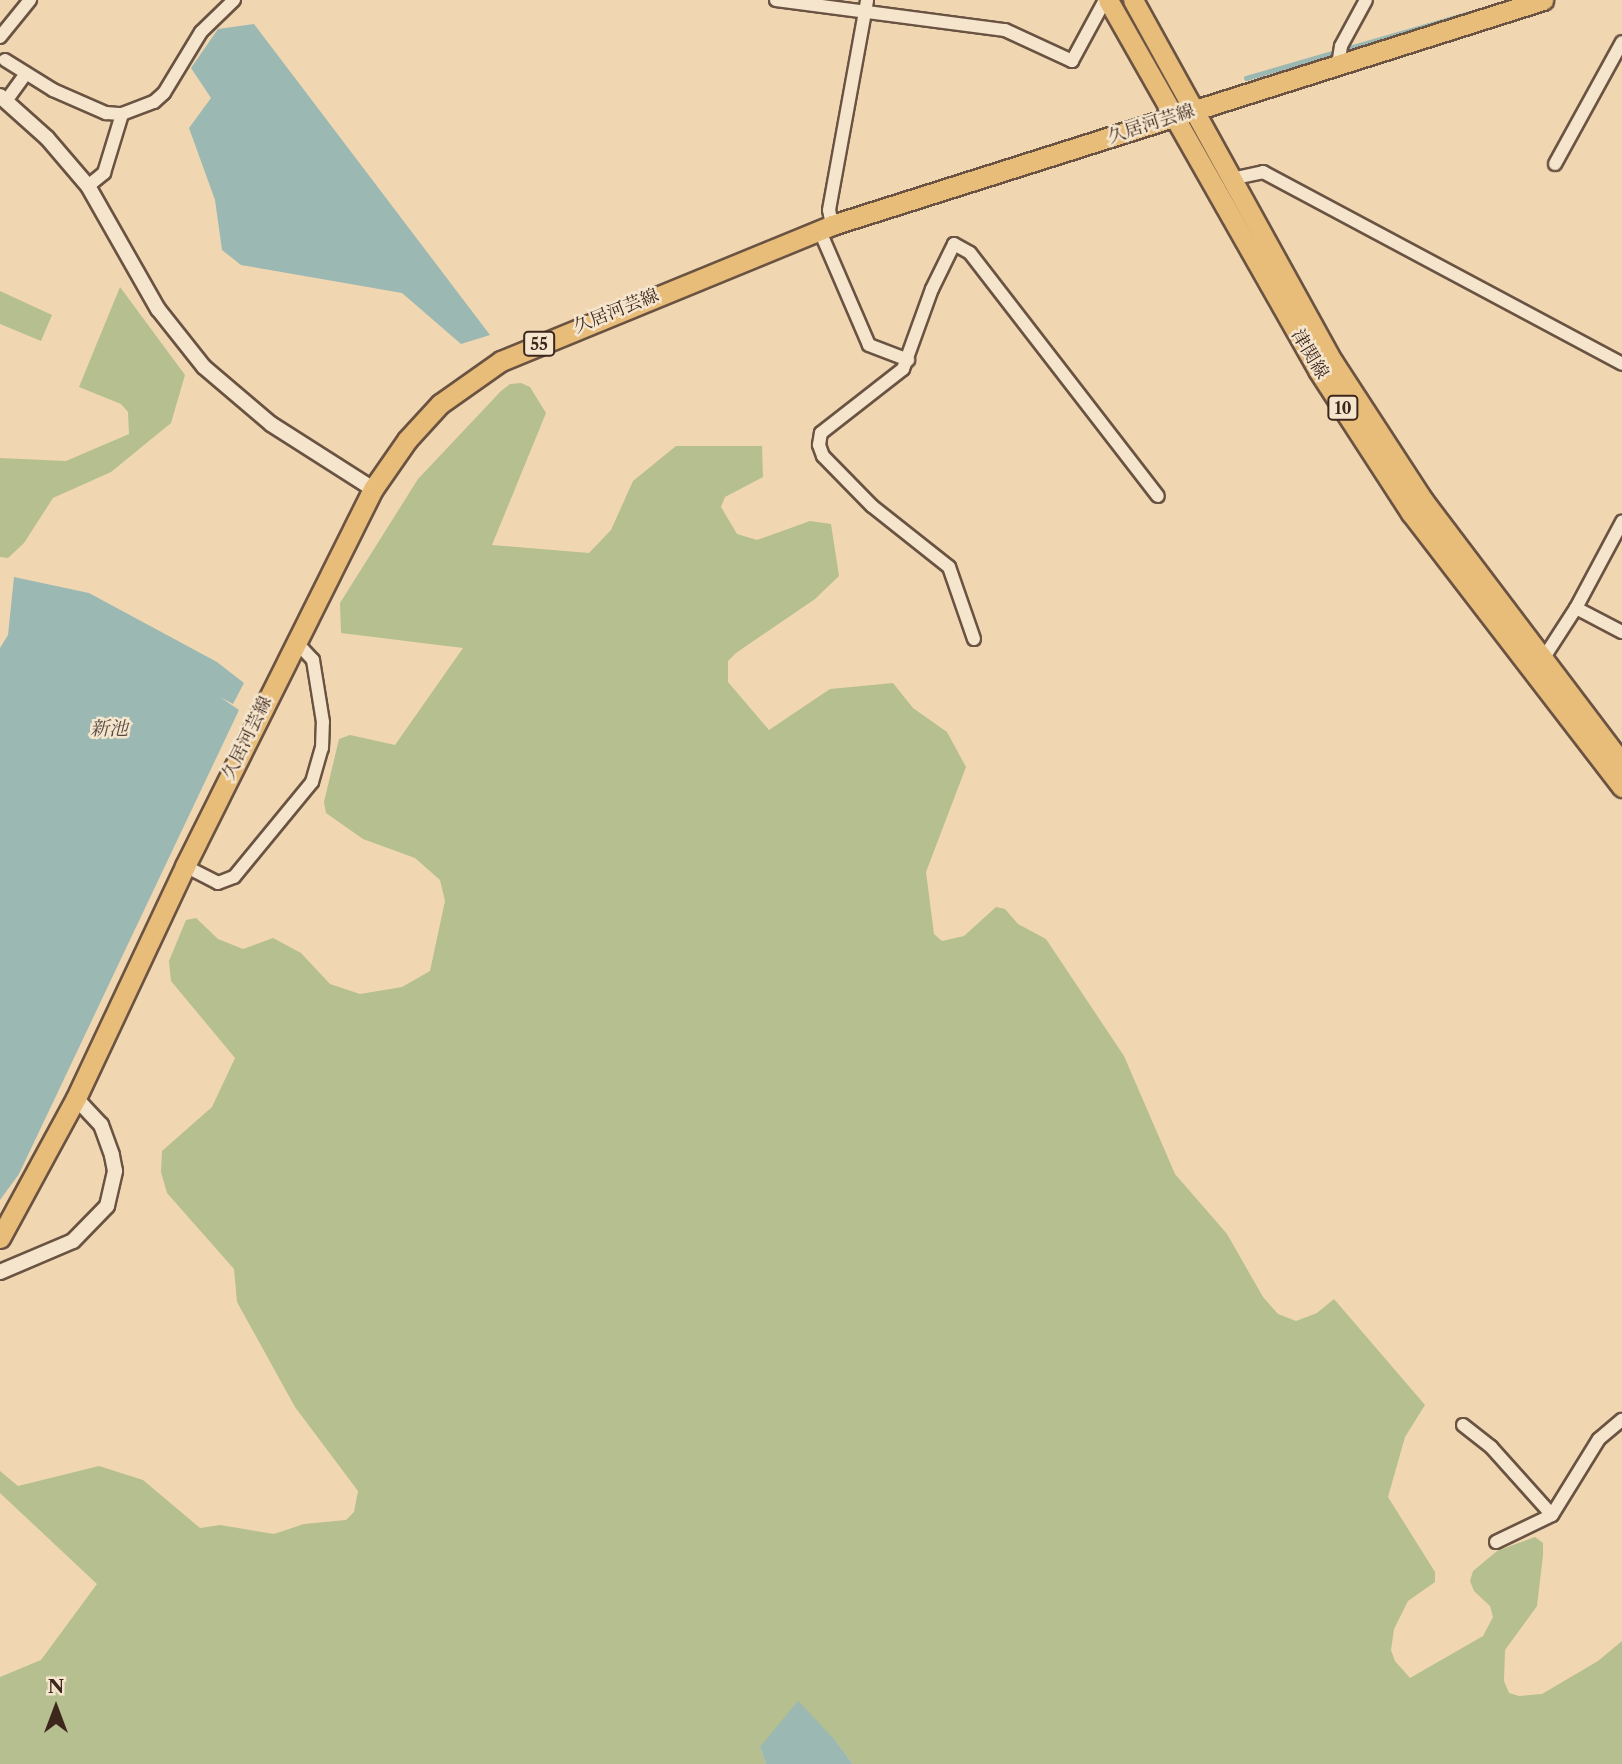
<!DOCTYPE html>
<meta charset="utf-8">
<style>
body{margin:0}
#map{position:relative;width:1622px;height:1764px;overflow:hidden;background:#f0d7b2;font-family:"Libre Caslon Text","Noto Serif JP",serif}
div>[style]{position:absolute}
.green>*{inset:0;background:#b5bf8f}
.water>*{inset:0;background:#9bb8b3}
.stream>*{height:4.5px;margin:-2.25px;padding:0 2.25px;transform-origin:2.25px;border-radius:2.25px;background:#9bb8b3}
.roads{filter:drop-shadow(2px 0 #6a5342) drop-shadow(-2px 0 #6a5342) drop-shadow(0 2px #6a5342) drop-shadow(0 -2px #6a5342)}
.minor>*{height:12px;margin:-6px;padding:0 6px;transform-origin:6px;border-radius:6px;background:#f5e5cd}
.tertiary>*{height:14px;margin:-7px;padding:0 7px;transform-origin:7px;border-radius:7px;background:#f5e5cd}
.primary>*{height:19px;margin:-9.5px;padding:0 9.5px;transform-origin:9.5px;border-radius:9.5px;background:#e8bc79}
span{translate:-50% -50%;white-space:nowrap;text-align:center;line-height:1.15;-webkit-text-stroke:5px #f5e5cd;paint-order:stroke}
.shield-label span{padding:2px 5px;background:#f5e5cd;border:2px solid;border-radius:5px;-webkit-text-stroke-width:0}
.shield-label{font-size:16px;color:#3d271d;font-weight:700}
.street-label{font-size:18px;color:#3d271d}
.water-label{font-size:19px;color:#544b42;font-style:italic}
.north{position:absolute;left:21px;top:1673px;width:70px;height:70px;-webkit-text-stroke:5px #f5e5cd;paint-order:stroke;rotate:0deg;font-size:19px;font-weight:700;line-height:28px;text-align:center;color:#3d271d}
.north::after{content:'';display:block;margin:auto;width:24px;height:32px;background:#3d271d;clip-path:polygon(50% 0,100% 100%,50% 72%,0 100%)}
</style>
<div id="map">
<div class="green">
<div style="clip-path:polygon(120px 287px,185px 375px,171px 423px,111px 472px,53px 498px,24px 543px,8px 558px,0 557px,0 458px,66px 461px,129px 434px,128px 412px,121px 404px,79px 387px)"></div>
<div style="clip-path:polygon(0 291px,52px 315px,41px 341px,0 324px)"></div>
<div style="clip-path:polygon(521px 383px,530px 387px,546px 413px,492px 545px,589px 553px,611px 530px,633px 481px,676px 446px,762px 446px,763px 477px,725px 497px,721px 507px,737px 534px,757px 540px,810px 521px,831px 524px,839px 576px,815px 599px,736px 653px,728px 661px,728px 682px,769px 730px,830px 689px,893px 683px,913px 708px,947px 732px,966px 767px,926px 872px,934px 934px,942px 941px,964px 936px,996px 907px,1005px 909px,1018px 924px,1046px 939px,1124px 1056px,1175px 1174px,1227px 1234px,1263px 1297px,1278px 1314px,1296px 1321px,1317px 1313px,1334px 1299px,1425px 1405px,1405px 1437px,1388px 1497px,1435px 1572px,1435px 1582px,1408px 1601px,1394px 1629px,1391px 1650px,1395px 1661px,1410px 1678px,1483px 1636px,1493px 1617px,1490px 1606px,1474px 1591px,1470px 1581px,1473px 1571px,1497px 1551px,1535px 1537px,1543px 1543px,1543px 1555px,1537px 1606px,1505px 1650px,1504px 1681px,1509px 1693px,1519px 1696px,1542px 1694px,1598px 1661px,1622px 1641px,1622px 1764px,853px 1764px,835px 1740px,760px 1747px,766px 1764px,0 1764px,0 1677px,41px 1660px,97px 1584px,0 1493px,0 1471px,18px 1486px,99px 1466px,143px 1480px,200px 1528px,220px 1525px,274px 1534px,304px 1524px,346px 1520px,354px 1512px,358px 1491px,295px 1407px,237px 1302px,234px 1269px,167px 1193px,161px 1172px,162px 1151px,212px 1107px,235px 1058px,171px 981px,169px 961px,186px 920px,196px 918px,218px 939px,243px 949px,273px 938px,301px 953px,330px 984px,360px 994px,402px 987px,430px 971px,445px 901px,440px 880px,415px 858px,363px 839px,326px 813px,324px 802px,339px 739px,350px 735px,395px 745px,463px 648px,341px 633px,340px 603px,418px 479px,501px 391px,510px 384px)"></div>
</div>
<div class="water">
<div style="clip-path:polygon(254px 24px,490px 335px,461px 344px,402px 293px,241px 265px,222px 250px,215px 200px,189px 128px,211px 98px,191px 68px,218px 29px)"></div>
<div style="clip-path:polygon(14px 577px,89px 593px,217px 662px,244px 683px,233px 704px,220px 697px,239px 710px,19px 1174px,0 1200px,0 648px,8px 635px)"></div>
<div style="clip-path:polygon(798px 1701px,835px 1740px,853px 1764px,766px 1764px,760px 1747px)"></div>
</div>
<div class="stream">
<div style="left:1246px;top:78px;width:233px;rotate:-16.2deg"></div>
</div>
<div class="roads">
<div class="minor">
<div style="left:776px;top:0;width:231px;rotate:7.5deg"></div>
<div style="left:1005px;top:30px;width:74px;rotate:24.8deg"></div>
<div style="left:1072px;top:61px;width:69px;rotate:-61.6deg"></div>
<div style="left:0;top:37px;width:48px;rotate:-51deg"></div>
<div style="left:5px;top:60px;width:57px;rotate:32deg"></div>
<div style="left:53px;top:90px;width:58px;rotate:23.5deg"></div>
<div style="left:106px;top:113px;width:16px;rotate:4deg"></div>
<div style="left:1338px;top:65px;width:19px;rotate:-81deg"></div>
<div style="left:1341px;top:46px;width:52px;rotate:-61.5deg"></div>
<div style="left:6px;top:101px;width:34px;rotate:-54deg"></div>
<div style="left:1555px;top:164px;width:139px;rotate:-61.2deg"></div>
<div style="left:1231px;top:179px;width:33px;rotate:-12deg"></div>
<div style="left:1263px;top:172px;width:407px;rotate:28.1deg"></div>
<div style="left:88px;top:186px;width:21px;rotate:-39deg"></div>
<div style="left:104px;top:173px;width:62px;rotate:-73deg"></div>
<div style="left:122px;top:114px;width:34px;rotate:-21deg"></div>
<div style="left:154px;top:102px;width:13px;rotate:-42deg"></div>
<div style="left:164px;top:93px;width:71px;rotate:-58.8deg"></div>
<div style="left:201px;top:32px;width:46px;rotate:-44.1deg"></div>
<div style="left:832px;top:225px;width:15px;rotate:-101deg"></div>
<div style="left:829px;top:210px;width:213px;rotate:-79.7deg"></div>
<div style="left:819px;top:229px;width:126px;rotate:66.7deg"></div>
<div style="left:869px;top:345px;width:42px;rotate:21deg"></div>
<div style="left:1576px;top:608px;width:98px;rotate:-61.9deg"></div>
<div style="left:974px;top:639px;width:76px;rotate:-109.1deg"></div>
<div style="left:949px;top:567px;width:98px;rotate:-141.6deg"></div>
<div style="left:872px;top:506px;width:70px;rotate:-134.4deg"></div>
<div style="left:823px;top:456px;width:12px;rotate:-110deg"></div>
<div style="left:819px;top:445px;width:12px;rotate:-81deg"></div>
<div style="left:821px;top:433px;width:104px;rotate:-38deg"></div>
<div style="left:903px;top:369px;width:85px;rotate:-70.1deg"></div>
<div style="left:932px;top:289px;width:50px;rotate:-63.9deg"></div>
<div style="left:954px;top:244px;width:18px;rotate:29deg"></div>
<div style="left:970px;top:253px;width:307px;rotate:52.3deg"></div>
<div style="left:1543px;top:659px;width:61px;rotate:-57.1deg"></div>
<div style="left:1576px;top:608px;width:52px;rotate:27.6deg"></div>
<div style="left:185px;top:866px;width:37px;rotate:27deg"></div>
<div style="left:218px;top:883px;width:17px;rotate:-21deg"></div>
<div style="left:234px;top:877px;width:123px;rotate:-50.6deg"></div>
<div style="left:312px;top:782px;width:35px;rotate:-74deg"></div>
<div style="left:322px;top:748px;width:26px;rotate:-88deg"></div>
<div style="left:323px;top:722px;width:63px;rotate:-99.2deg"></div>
<div style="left:313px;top:660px;width:26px;rotate:-133deg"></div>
<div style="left:1463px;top:1425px;width:36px;rotate:38deg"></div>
<div style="left:1491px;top:1447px;width:91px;rotate:48.1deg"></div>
<div style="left:1496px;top:1542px;width:62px;rotate:-25.7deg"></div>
<div style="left:1552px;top:1515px;width:89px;rotate:-58.3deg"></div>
<div style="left:1599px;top:1439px;width:30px;rotate:-40deg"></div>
</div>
<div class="tertiary">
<div style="left:0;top:96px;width:63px;rotate:41.8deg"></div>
<div style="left:47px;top:138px;width:63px;rotate:49.5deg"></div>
<div style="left:88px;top:186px;width:142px;rotate:60.4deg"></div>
<div style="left:158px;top:309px;width:74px;rotate:51.6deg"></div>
<div style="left:204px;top:367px;width:88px;rotate:40.4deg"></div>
<div style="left:271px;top:424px;width:121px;rotate:32.5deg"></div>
<div style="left:0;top:1272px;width:79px;rotate:-23deg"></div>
<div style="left:73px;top:1241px;width:49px;rotate:-45.8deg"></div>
<div style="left:107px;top:1206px;width:36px;rotate:-77deg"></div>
<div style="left:115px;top:1171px;width:16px;rotate:-101deg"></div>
<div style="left:112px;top:1155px;width:32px;rotate:-110deg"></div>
<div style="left:101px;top:1125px;width:37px;rotate:-133deg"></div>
</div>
<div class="primary">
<div style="left:1108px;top:0;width:425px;rotate:60.4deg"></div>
<div style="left:1318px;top:370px;width:171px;rotate:57deg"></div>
<div style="left:1411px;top:513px;width:346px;rotate:52.4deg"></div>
<div style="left:1133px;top:0;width:414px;rotate:61.1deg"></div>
<div style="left:1333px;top:362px;width:165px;rotate:56.9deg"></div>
<div style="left:1423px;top:500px;width:330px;rotate:52.9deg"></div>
<div style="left:0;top:1238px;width:159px;rotate:-61.5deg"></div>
<div style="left:76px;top:1098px;width:256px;rotate:-64.8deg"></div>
<div style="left:185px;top:866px;width:421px;rotate:-63.5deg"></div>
<div style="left:373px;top:489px;width:60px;rotate:-55.2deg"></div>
<div style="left:407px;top:440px;width:49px;rotate:-47.5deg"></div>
<div style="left:440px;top:404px;width:75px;rotate:-35.2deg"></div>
<div style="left:501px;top:361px;width:358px;rotate:-22.3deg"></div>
<div style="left:832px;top:225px;width:746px;rotate:-17.56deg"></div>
</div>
</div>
<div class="shield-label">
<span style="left:539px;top:344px">55</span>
<span style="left:1343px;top:408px">10</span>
</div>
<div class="street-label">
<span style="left:1151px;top:124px;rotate:-18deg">久居河芸線</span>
<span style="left:616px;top:311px;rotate:-22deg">久居河芸線</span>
<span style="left:1310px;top:354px;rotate:59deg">津関線</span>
<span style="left:247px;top:738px;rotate:-64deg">久居河芸線</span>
</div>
<div class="water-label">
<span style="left:109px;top:729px">新池</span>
</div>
<div class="north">N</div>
</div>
